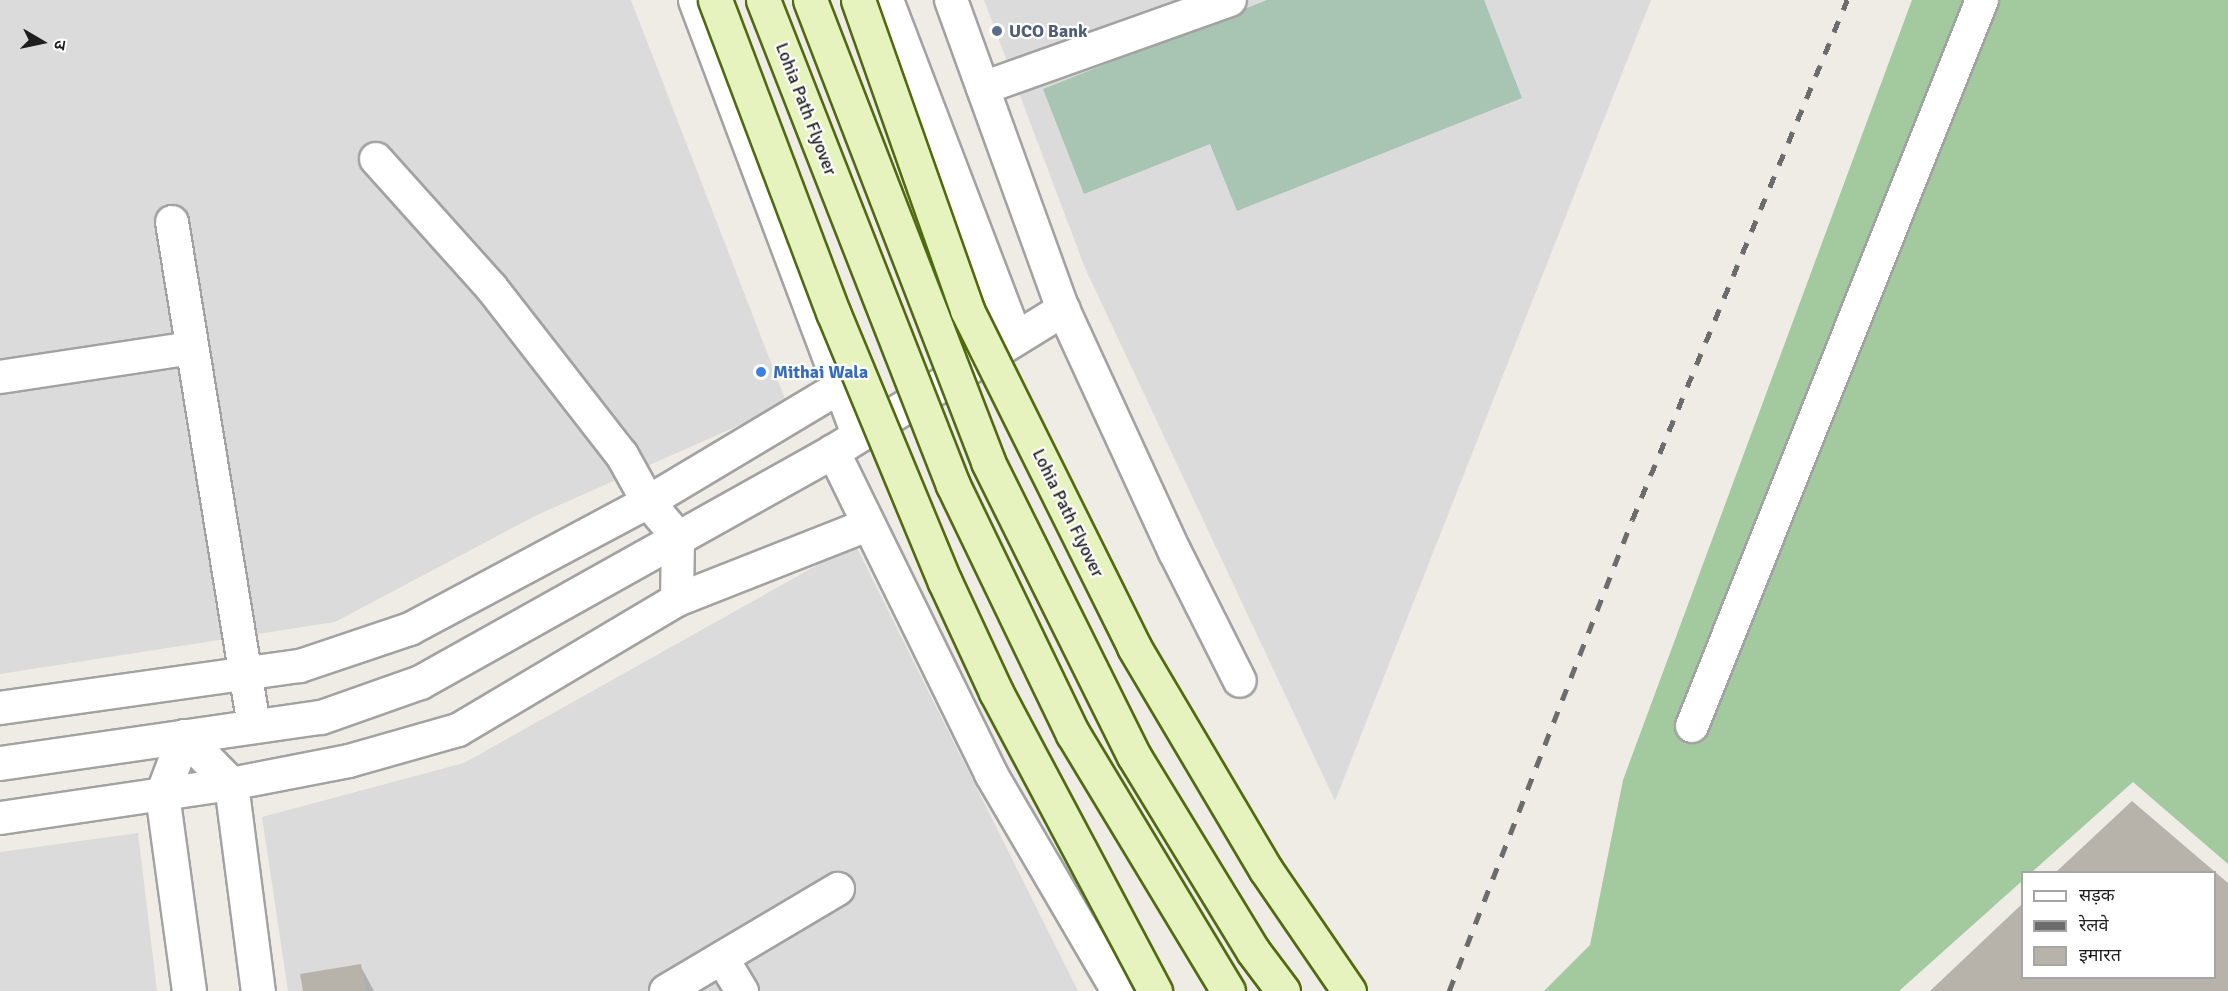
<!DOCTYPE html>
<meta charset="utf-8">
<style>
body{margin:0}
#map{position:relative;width:2228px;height:991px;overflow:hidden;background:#eeece5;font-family:Signika,"Noto Sans Devanagari",sans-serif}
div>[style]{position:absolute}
.residential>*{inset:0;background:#dcdbdb}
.forest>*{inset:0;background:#a3c99e}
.cemetery>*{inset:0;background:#a8c4b2}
.shadow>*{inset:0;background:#0003}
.building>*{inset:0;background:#b7b3ab}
.roads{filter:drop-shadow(2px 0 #a2a2a2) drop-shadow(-2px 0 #a2a2a2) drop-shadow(0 2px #a2a2a2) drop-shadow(0 -2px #a2a2a2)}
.minor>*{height:32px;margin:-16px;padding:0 16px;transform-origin:16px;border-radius:16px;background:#fff}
.tertiary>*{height:33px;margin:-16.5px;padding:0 16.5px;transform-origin:16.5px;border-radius:16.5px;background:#fff}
.rail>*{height:4.5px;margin-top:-2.25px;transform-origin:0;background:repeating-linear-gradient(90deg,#6c6c6c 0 12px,transparent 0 24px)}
.bridges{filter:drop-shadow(2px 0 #506a10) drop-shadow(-2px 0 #506a10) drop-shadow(0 2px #506a10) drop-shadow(0 -2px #506a10)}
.secondary-bridge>*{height:33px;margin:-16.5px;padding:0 16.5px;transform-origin:16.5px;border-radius:16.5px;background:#e7f3be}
.dots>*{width:16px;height:16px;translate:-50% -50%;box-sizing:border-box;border:3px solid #fff;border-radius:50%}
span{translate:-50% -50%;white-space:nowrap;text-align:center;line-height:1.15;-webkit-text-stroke:4.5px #fff;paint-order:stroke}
.service-label{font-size:18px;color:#4e5e75;font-weight:700}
.left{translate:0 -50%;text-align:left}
.street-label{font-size:18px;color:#1e1e1e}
.shop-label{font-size:18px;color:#366cbe;font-weight:700}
.legend{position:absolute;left:2021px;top:871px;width:195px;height:108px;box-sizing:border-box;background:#fff;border:2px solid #a5a5a5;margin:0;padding:8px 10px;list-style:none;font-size:18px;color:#1e1e1e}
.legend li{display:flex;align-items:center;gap:12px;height:30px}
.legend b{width:30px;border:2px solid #a5a5a5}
.north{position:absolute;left:12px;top:12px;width:60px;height:60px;-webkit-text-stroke:4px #fff;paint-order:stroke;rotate:99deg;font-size:16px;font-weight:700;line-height:24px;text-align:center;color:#1e1e1e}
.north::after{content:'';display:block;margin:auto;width:21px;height:27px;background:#1e1e1e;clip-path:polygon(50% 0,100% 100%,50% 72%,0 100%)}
</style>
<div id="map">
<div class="residential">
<div style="clip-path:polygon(0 0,631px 0,787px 404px,537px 515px,335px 622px,0 674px)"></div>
<div style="clip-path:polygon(984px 0,1651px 0,1335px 801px,1085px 268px)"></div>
<div style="clip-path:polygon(855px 544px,1078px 991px,288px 991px,262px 817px,464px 763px)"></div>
<div style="clip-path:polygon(138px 833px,157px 991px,0 991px,0 852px)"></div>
</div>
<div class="forest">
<div style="clip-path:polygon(1912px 0,2228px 0,2228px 864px,2133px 782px,2032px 872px,2022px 872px,2022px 881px,1899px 991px,1544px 991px,1590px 945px,1623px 780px)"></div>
</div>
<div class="cemetery">
<div style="clip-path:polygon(1267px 0,1484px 0,1522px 98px,1237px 211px,1210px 144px,1084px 194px,1043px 89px)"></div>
</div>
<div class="shadow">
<div style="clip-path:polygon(2132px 803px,2213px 872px,2058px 872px)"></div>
<div style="clip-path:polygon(2228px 885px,2228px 991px,1933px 991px,2022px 906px,2022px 978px,2214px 978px)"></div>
<div style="clip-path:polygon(360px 965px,374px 991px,304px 991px)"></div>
</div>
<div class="building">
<div style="clip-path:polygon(2132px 801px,2228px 883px,2228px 991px,1930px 991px,2022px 904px,2022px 978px,2214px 978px,2214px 872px,2056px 872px)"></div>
<div style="clip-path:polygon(361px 964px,366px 991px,303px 991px,300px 974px)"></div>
</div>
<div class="roads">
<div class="minor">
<div style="left:951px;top:0;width:329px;rotate:70.1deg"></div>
<div style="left:1063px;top:309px;width:268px;rotate:65.3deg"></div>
<div style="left:1175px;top:552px;width:144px;rotate:63.3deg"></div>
<div style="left:983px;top:88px;width:262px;rotate:-19.6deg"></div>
<div style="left:376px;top:159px;width:172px;rotate:48.1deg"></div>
<div style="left:491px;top:287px;width:213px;rotate:52.1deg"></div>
<div style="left:622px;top:455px;width:54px;rotate:61deg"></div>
<div style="left:648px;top:502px;width:224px;rotate:-30.9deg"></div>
<div style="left:172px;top:222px;width:511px;rotate:80.76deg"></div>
<div style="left:0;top:377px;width:194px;rotate:-8.6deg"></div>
<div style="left:833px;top:451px;width:360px;rotate:63.9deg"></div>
<div style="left:991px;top:774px;width:251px;rotate:59.7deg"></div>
<div style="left:677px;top:600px;width:204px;rotate:-21.5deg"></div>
<div style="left:0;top:708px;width:303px;rotate:-8deg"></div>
<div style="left:300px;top:666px;width:116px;rotate:-18.6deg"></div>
<div style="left:410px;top:629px;width:270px;rotate:-28.1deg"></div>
<div style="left:648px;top:502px;width:46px;rotate:49.4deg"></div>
<div style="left:678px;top:537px;width:63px;rotate:90.9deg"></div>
<div style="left:677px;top:600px;width:255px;rotate:149.3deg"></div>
<div style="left:458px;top:730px;width:113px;rotate:164.1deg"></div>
<div style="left:349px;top:761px;width:120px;rotate:169deg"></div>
<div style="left:231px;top:784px;width:233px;rotate:171.6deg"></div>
<div style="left:1692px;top:726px;width:782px;rotate:-68.23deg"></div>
<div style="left:722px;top:958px;width:39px;rotate:59deg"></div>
<div style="left:666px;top:991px;width:200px;rotate:-30.7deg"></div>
</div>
<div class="tertiary">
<div style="left:695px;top:0;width:464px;rotate:69.4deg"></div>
<div style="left:886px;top:0;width:360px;rotate:69.1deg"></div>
<div style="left:0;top:763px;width:324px;rotate:-8.2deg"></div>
<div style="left:321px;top:717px;width:105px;rotate:-19.5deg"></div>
<div style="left:420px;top:682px;width:473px;rotate:-29.2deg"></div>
<div style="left:833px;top:451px;width:270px;rotate:-31.7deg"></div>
<div style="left:189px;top:991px;width:199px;rotate:-97.8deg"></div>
<div style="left:162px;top:794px;width:62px;rotate:-69.2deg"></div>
<div style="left:184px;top:736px;width:67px;rotate:45.6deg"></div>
<div style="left:231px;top:784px;width:209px;rotate:82.6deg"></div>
</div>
</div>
<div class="rail">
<div style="left:1449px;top:991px;width:505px;rotate:-68.77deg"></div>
<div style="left:1632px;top:520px;width:563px;rotate:-67.54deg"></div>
</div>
<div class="bridges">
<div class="secondary-bridge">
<div style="left:715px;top:0;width:334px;rotate:69.3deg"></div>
<div style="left:833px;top:312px;width:292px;rotate:67.5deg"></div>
<div style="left:945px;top:582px;width:121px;rotate:65.1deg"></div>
<div style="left:996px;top:692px;width:339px;rotate:62deg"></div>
<div style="left:763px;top:0;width:521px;rotate:68.61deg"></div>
<div style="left:953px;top:485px;width:276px;rotate:64.3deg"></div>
<div style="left:1073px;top:734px;width:300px;rotate:58.9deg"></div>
<div style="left:810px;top:0;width:495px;rotate:68.9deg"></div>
<div style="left:988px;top:462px;width:328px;rotate:63.6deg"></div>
<div style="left:1134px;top:756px;width:228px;rotate:58.6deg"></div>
<div style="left:1253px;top:951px;width:50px;rotate:53.1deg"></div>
<div style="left:858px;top:0;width:329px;rotate:70.6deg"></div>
<div style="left:967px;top:310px;width:376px;rotate:63.6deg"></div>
<div style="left:1134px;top:647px;width:259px;rotate:59.4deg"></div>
<div style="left:1266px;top:870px;width:147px;rotate:55.6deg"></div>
</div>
</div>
<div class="dots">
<div style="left:997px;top:31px;background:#5c6f8a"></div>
<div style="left:761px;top:372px;background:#3f7fe0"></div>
</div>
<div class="service-label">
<span class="left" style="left:1009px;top:31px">UCO Bank</span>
</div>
<div class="street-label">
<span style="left:806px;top:109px;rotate:69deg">Lohia Path Flyover</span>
<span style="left:1068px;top:513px;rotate:64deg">Lohia Path Flyover</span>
</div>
<div class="shop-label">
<span class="left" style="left:773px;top:372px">Mithai Wala</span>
</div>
<ul class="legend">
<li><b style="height:8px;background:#fff"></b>सड़क</li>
<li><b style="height:8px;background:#6c6c6c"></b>रेलवे</li>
<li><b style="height:16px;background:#b7b3ab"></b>इमारत</li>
</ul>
<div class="north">उ</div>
</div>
